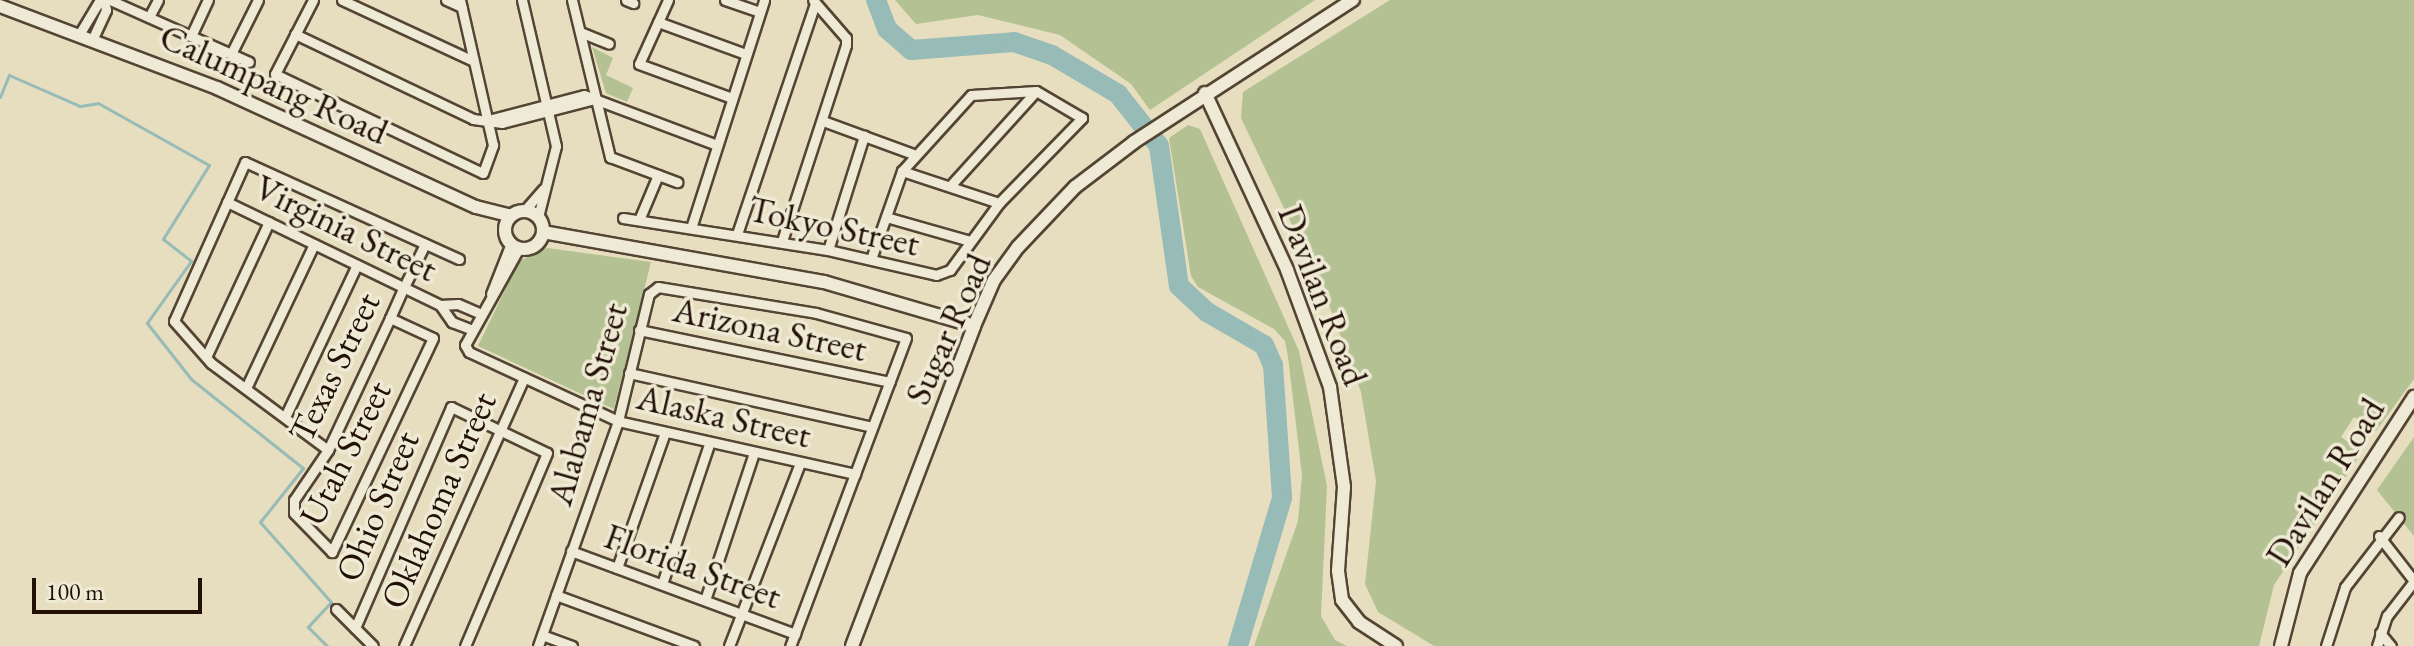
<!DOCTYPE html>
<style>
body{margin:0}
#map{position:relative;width:2414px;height:646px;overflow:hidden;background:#e6debf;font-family:"EB Garamond",serif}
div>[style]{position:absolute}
.green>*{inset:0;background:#b4c192}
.stream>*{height:3px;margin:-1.5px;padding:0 1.5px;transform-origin:1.5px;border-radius:1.5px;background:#97bbb7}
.river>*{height:20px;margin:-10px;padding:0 10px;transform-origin:10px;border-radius:10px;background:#97bbb7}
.roads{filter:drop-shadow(2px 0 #544434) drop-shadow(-2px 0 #544434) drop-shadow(0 2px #544434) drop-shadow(0 -2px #544434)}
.minor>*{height:9px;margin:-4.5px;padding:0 4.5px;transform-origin:4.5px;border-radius:4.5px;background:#efead5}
.secondary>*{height:12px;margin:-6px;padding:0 6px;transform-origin:6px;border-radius:6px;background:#efead5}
.secondary>.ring{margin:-6px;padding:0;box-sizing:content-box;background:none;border:12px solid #efead5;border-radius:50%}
span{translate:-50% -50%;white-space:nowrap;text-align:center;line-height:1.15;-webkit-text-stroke:7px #efead5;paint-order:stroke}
.street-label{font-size:36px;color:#231106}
.scale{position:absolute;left:32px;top:578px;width:170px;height:36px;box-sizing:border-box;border:4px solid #231106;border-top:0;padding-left:10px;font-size:24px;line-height:28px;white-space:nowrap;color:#231106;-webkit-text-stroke:6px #efead5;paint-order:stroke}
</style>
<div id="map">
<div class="green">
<div style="clip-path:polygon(895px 0,1315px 0,1150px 110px,1131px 84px,1060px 35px,978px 15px,916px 24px)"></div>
<div style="clip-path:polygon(1390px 0,2414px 0,2414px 379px,2376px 431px,2354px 417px,2341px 437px,2362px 452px,2274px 585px,2259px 646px,1434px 646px,1378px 612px,1365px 584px,1376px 481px,1361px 392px,1325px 294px,1241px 118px,1243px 92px)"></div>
<div style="clip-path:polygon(592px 47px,613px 58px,606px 75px,633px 88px,627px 102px,606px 93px)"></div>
<div style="clip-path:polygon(1188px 125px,1200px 129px,1299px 351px,1327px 486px,1321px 616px,1335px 640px,1347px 646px,1254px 646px,1298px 521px,1302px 475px,1288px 357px,1285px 341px,1274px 329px,1198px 287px,1191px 276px,1169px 138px)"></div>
<div style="clip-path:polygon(547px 248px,651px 262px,614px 409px,478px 346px,519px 261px)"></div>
<div style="clip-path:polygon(2414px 437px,2414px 536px,2377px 490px)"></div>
</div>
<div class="stream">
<div style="left:0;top:97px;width:24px;rotate:-68deg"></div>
<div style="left:9px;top:75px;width:77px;rotate:23.6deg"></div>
<div style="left:80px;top:106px;width:18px;rotate:-9deg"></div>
<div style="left:98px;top:103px;width:127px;rotate:29.2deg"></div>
<div style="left:209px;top:165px;width:87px;rotate:121.9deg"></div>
<div style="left:163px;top:239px;width:36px;rotate:38deg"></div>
<div style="left:191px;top:261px;width:76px;rotate:125.4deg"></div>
<div style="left:147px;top:323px;width:71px;rotate:51.8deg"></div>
<div style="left:191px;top:379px;width:143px;rotate:38.5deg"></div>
<div style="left:303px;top:468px;width:69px;rotate:128.5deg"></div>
<div style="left:260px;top:522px;width:107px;rotate:48.4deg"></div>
<div style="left:331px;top:602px;width:34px;rotate:133deg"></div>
<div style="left:308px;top:627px;width:27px;rotate:45deg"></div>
</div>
<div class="river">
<div style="left:876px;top:0;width:31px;rotate:69deg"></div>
<div style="left:887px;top:29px;width:32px;rotate:41deg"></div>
<div style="left:911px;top:50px;width:103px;rotate:-4.4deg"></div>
<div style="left:1014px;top:42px;width:40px;rotate:18.9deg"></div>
<div style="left:1052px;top:55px;width:77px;rotate:30.6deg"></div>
<div style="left:1118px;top:94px;width:66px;rotate:51.7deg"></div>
<div style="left:1159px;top:146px;width:141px;rotate:81.9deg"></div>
<div style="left:1179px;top:286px;width:38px;rotate:43deg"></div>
<div style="left:1207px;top:312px;width:66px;rotate:30.1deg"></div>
<div style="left:1264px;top:345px;width:22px;rotate:66deg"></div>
<div style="left:1273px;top:365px;width:133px;rotate:86.1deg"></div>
<div style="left:1282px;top:498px;width:154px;rotate:106.6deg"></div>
</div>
<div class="roads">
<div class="minor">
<div style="left:110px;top:0;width:152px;rotate:24deg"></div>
<div style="left:313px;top:0;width:83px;rotate:117.2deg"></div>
<div style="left:275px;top:74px;width:230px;rotate:25.5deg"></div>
<div style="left:483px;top:173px;width:30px;rotate:-70deg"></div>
<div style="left:493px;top:145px;width:149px;rotate:-102.8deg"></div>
<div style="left:342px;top:0;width:142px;rotate:24.9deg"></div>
<div style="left:446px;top:0;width:17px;rotate:24deg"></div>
<div style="left:522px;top:0;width:150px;rotate:76.9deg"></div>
<div style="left:556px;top:146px;width:73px;rotate:104.2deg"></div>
<div style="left:572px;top:0;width:162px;rotate:76.4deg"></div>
<div style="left:610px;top:157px;width:72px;rotate:20.5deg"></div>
<div style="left:626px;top:0;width:8px;rotate:23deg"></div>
<div style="left:668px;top:0;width:70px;rotate:114.4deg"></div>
<div style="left:639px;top:64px;width:99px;rotate:20.1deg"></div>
<div style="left:725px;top:0;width:37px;rotate:19deg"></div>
<div style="left:149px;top:17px;width:19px;rotate:-62deg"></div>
<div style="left:658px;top:22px;width:94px;rotate:20deg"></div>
<div style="left:580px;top:32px;width:31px;rotate:22deg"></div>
<div style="left:80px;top:33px;width:39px;rotate:-59deg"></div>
<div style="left:295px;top:34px;width:197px;rotate:25.5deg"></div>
<div style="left:473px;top:119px;width:29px;rotate:8deg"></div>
<div style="left:502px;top:123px;width:96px;rotate:-14.5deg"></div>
<div style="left:191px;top:36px;width:40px;rotate:-65deg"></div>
<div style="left:93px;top:38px;width:31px;rotate:-65deg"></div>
<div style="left:106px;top:10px;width:10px;rotate:-101deg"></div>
<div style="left:231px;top:54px;width:60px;rotate:-63.4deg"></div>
<div style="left:488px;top:120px;width:99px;rotate:-14.6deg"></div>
<div style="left:584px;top:95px;width:142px;rotate:20.6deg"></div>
<div style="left:823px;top:121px;width:96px;rotate:20.1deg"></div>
<div style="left:902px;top:171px;width:102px;rotate:18.3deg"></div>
<div style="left:950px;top:186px;width:128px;rotate:-47.8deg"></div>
<div style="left:227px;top:202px;width:237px;rotate:25.8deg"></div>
<div style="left:440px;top:305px;width:18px;rotate:-3deg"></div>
<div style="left:458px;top:304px;width:25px;rotate:23deg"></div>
<div style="left:524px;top:211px;width:29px;rotate:-49deg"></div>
<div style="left:886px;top:217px;width:87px;rotate:15.9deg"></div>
<div style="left:623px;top:218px;width:207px;rotate:8.9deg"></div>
<div style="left:828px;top:250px;width:111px;rotate:13deg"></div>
<div style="left:936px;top:275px;width:15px;rotate:-20deg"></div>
<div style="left:950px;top:270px;width:83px;rotate:-53.8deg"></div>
<div style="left:999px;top:203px;width:119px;rotate:-45.7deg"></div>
<div style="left:1082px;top:118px;width:53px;rotate:-149.6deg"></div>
<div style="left:1036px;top:91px;width:65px;rotate:176.5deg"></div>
<div style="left:971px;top:95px;width:103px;rotate:132.2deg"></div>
<div style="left:902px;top:171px;width:93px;rotate:109.4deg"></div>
<div style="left:639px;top:220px;width:49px;rotate:-67.1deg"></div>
<div style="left:691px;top:228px;width:239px;rotate:-72.2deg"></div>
<div style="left:737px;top:234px;width:244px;rotate:-71.3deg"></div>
<div style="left:782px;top:241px;width:206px;rotate:-71.9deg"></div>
<div style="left:846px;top:45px;width:7px;rotate:-90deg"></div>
<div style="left:846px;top:38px;width:50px;rotate:-131deg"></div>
<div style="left:519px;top:248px;width:111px;rotate:119.1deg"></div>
<div style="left:465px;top:345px;width:8px;rotate:60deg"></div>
<div style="left:469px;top:352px;width:164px;rotate:24.8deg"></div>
<div style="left:618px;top:421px;width:243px;rotate:12.6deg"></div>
<div style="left:828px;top:250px;width:120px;rotate:-72.5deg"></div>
<div style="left:491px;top:294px;width:55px;rotate:-68.6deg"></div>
<div style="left:440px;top:305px;width:21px;rotate:55deg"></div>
<div style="left:452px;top:322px;width:22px;rotate:21deg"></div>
<div style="left:390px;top:318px;width:47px;rotate:24.9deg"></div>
<div style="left:433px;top:338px;width:237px;rotate:115.3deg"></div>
<div style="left:332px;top:552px;width:54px;rotate:-134.3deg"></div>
<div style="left:294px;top:513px;width:13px;rotate:-90deg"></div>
<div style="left:294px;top:500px;width:60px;rotate:-55.8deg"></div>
<div style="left:328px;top:450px;width:146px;rotate:-64.8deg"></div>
<div style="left:390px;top:318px;width:34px;rotate:-66deg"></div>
<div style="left:404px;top:287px;width:48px;rotate:-64deg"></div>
<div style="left:639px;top:330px;width:256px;rotate:11.7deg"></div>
<div style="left:206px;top:357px;width:149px;rotate:-65deg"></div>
<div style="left:629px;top:373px;width:249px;rotate:12.5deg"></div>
<div style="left:246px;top:388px;width:159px;rotate:-64.7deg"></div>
<div style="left:285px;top:417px;width:168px;rotate:-64.7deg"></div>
<div style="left:328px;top:450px;width:146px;rotate:-143.4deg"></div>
<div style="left:211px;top:363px;width:56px;rotate:-131.4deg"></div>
<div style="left:174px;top:321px;width:174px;rotate:-65.9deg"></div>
<div style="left:245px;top:162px;width:235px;rotate:24.4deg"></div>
<div style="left:2379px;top:536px;width:57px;rotate:52.1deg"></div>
<div style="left:571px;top:551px;width:239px;rotate:20.3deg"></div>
<div style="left:617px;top:568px;width:141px;rotate:-70.5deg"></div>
<div style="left:662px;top:584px;width:148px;rotate:-71.4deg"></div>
<div style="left:556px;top:595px;width:147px;rotate:20.3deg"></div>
<div style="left:705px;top:600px;width:155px;rotate:-71.6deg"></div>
<div style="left:336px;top:609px;width:52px;rotate:45deg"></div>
<div style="left:355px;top:628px;width:241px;rotate:-66.5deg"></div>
<div style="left:451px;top:407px;width:106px;rotate:25.6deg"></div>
<div style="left:547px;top:453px;width:210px;rotate:113deg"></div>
<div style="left:2380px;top:633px;width:17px;rotate:50deg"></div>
<div style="left:542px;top:635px;width:32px;rotate:20deg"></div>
<div style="left:404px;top:646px;width:294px;rotate:-65.9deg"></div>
<div style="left:538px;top:646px;width:239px;rotate:-70.4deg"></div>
<div style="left:618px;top:421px;width:131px;rotate:-76.3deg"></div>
<div style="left:649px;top:294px;width:11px;rotate:-38deg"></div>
<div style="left:658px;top:287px;width:160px;rotate:9.3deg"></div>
<div style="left:816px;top:313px;width:93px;rotate:15.5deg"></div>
<div style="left:906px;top:338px;width:329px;rotate:110.6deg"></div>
<div style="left:729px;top:646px;width:196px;rotate:-68.8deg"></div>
<div style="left:2326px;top:646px;width:62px;rotate:-72.1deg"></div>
<div style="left:2345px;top:587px;width:88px;rotate:-52.4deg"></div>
<div style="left:2377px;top:646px;width:32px;rotate:-72deg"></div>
<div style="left:2387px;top:616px;width:44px;rotate:-52.4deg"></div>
</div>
<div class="secondary">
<div style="left:0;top:6px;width:232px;rotate:20.7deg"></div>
<div style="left:217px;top:88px;width:285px;rotate:24.7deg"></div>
<div style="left:476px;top:207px;width:36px;rotate:14deg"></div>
<div style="left:1205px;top:93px;width:195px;rotate:65.1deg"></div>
<div style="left:1287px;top:270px;width:125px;rotate:69.8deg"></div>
<div style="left:1330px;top:387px;width:101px;rotate:82deg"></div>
<div style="left:1344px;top:487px;width:84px;rotate:94.1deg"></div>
<div style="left:1338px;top:571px;width:29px;rotate:82deg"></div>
<div style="left:1342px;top:600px;width:28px;rotate:52deg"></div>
<div style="left:1359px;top:622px;width:44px;rotate:33deg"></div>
<div class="ring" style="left:505px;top:211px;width:26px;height:26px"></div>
<div style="left:543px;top:232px;width:285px;rotate:10.1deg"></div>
<div style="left:824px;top:282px;width:156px;rotate:16.3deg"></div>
<div style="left:852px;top:646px;width:342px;rotate:-69.1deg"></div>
<div style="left:974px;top:326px;width:50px;rotate:-66.5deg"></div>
<div style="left:994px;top:280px;width:41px;rotate:-54deg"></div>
<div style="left:1018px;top:247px;width:83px;rotate:-46.5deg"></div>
<div style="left:1075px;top:187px;width:74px;rotate:-37.3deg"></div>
<div style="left:1134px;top:142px;width:261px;rotate:-33deg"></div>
<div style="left:2281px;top:646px;width:75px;rotate:-75.4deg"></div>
<div style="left:2300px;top:573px;width:210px;rotate:-57.1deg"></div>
</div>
</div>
<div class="street-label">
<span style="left:274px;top:84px;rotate:24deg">Calumpang Road</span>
<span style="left:834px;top:226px;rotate:12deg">Tokyo Street</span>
<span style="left:346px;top:228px;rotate:26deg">Virginia Street</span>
<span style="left:1323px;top:295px;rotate:69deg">Davilan Road</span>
<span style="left:770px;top:329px;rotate:12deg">Arizona Street</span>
<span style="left:948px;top:329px;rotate:-66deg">Sugar Road</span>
<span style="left:334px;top:367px;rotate:-64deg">Texas Street</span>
<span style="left:587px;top:404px;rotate:-74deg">Alabama Street</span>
<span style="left:724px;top:416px;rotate:13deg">Alaska Street</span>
<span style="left:345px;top:453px;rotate:-63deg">Utah Street</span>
<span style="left:2325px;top:482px;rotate:-58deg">Davilan Road</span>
<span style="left:438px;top:500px;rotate:-66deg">Oklahoma Street</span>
<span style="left:377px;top:506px;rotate:-67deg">Ohio Street</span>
<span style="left:693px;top:566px;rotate:20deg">Florida Street</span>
</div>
<div class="scale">100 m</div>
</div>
